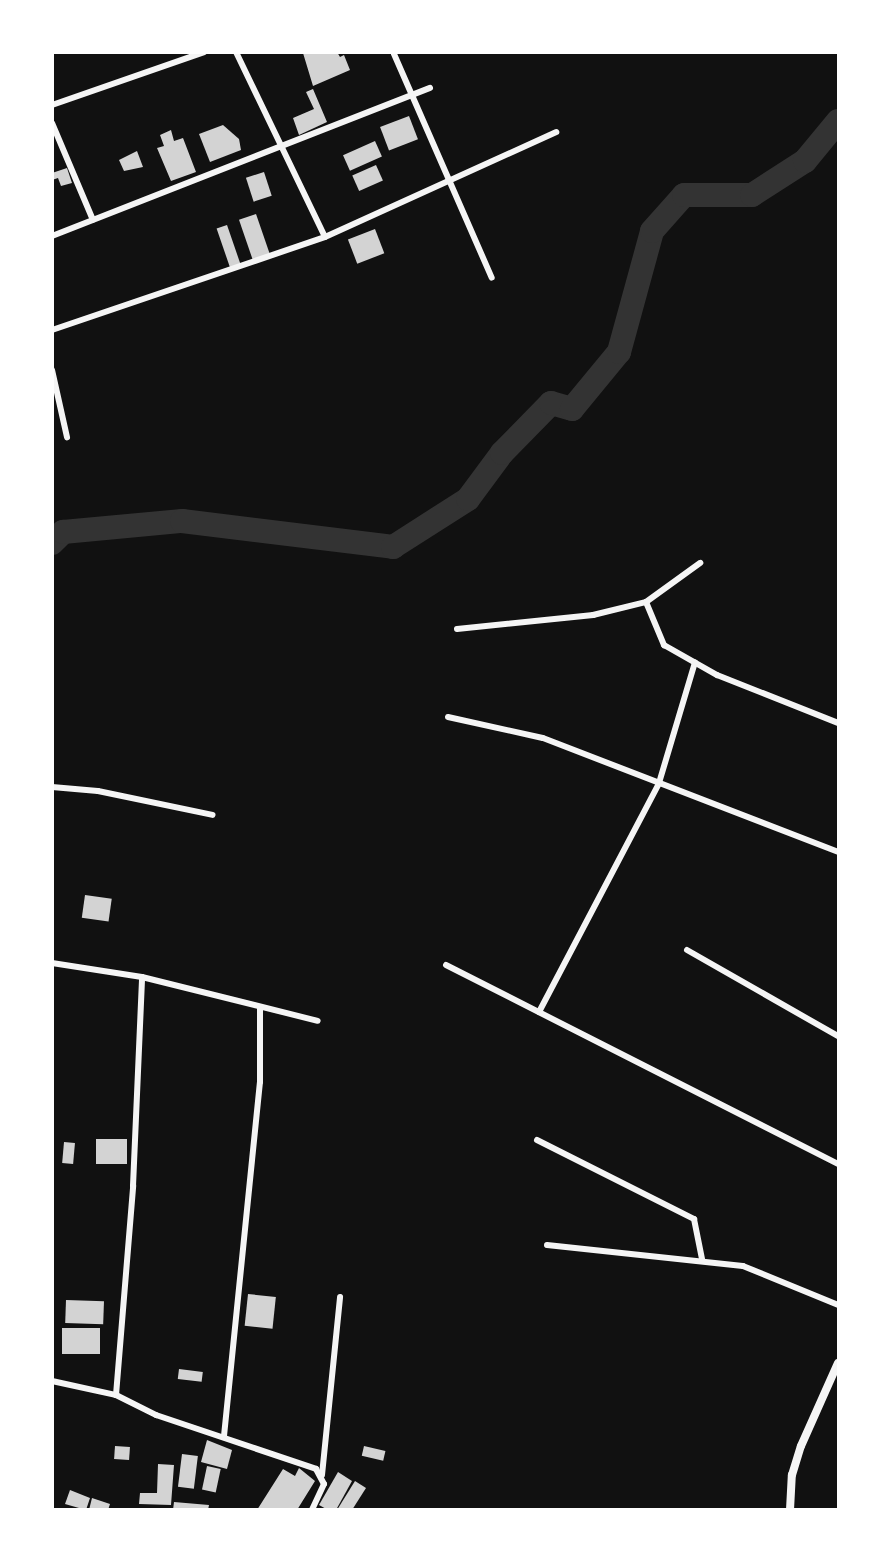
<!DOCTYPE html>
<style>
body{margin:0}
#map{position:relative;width:891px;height:1562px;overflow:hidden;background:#111;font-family:Commissioner,sans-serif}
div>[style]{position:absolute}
.river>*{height:24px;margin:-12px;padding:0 12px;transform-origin:12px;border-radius:12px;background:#333}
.building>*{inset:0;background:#d3d3d3;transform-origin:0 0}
.minor>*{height:6px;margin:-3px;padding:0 3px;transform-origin:3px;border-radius:3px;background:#f5f5f5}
.tertiary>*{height:8px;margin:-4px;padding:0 4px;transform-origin:4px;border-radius:4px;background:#f5f5f5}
span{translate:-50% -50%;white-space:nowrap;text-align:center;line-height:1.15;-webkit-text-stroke:5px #fff;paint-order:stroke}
.frame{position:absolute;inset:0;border:54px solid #fff;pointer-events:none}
</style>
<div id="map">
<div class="river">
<div style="left:52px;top:543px;width:16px;rotate:-45deg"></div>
<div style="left:63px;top:532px;width:120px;rotate:-5.3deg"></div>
<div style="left:182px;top:521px;width:213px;rotate:7deg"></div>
<div style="left:393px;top:547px;width:89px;rotate:-32.6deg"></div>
<div style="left:468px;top:499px;width:57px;rotate:-53.5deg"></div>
<div style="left:502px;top:453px;width:70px;rotate:-45.6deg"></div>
<div style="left:551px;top:403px;width:22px;rotate:16deg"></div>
<div style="left:572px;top:409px;width:74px;rotate:-50.5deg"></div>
<div style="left:619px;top:352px;width:125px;rotate:-74.7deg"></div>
<div style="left:652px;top:231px;width:48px;rotate:-48.4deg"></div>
<div style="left:684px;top:195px;width:68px"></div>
<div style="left:752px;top:195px;width:63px;rotate:-32.7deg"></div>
<div style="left:805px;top:161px;width:52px;rotate:-50.5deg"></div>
</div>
<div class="building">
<div style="clip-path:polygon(337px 52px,340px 57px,344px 55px,350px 70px,313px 86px,303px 53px)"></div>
<div style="clip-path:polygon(313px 89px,327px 122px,299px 135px,293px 118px,314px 109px,306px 92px)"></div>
<div style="left:409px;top:116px;width:25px;height:31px;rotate:69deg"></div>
<div style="clip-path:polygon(223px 125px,239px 139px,241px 150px,210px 162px,199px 134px)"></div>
<div style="clip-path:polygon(171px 130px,174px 141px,183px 138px,196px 172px,171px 181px,157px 148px,164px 146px,160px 135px)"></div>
<div style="left:375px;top:141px;width:17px;height:35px;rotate:66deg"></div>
<div style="clip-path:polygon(137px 151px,143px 167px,124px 171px,119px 160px)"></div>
<div style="left:376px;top:165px;width:17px;height:26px;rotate:66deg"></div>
<div style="clip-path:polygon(67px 168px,72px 183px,61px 186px,58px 178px,52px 180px,52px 173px)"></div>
<div style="left:264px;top:172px;width:25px;height:19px;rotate:72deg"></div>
<div style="left:256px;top:214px;width:42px;height:18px;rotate:71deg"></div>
<div style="left:227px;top:225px;width:42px;height:11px;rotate:71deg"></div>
<div style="left:375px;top:229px;width:26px;height:29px;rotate:69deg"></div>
<div style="left:85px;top:895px;width:27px;height:23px;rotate:8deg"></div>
<div style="left:127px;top:1139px;width:25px;height:31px;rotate:90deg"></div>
<div style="left:64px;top:1142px;width:11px;height:21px;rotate:5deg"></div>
<div style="left:248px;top:1294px;width:28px;height:32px;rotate:6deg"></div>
<div style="left:66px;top:1300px;width:38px;height:23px;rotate:2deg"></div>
<div style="left:100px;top:1328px;width:26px;height:38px;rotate:90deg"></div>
<div style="left:179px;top:1369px;width:24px;height:10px;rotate:7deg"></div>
<div style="clip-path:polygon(207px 1440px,232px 1450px,227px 1469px,201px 1462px)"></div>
<div style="left:115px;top:1446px;width:15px;height:13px;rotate:4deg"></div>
<div style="left:364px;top:1446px;width:22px;height:10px;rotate:13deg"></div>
<div style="left:182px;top:1454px;width:16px;height:33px;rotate:7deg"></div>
<div style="clip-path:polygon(158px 1464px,174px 1465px,171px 1505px,139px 1504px,140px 1493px,157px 1493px)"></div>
<div style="left:207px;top:1466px;width:14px;height:24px;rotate:12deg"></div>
<div style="clip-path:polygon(299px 1468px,315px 1481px,297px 1510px,257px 1510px,283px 1469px,295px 1476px)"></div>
<div style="clip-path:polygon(338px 1472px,352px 1481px,336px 1510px,328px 1510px,319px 1505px)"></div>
<div style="clip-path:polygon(355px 1481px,366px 1488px,352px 1510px,337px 1510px)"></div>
<div style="clip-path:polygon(70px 1490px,90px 1498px,86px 1510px,65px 1504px)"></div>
<div style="clip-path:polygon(92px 1498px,110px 1504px,108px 1510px,89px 1510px)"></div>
<div style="clip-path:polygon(174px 1502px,209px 1505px,208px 1510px,173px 1510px)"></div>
</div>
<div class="minor">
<div style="left:236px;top:52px;width:205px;rotate:64.3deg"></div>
<div style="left:394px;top:54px;width:244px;rotate:66.4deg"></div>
<div style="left:52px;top:105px;width:161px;rotate:-19.2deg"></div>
<div style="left:52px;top:123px;width:105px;rotate:67.1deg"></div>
<div style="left:52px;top:236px;width:406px;rotate:-21.4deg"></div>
<div style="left:52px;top:330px;width:288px;rotate:-18.8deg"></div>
<div style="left:325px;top:237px;width:254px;rotate:-24.4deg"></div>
<div style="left:52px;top:370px;width:69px;rotate:77.4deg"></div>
<div style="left:646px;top:602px;width:47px;rotate:67.3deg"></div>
<div style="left:664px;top:645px;width:61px;rotate:29.5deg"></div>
<div style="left:717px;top:675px;width:130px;rotate:21.6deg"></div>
<div style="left:457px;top:629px;width:137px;rotate:-5.9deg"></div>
<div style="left:593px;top:615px;width:55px;rotate:-13.8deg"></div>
<div style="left:646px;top:602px;width:67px;rotate:-35.8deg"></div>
<div style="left:448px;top:717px;width:97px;rotate:12.5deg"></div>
<div style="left:543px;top:738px;width:316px;rotate:21.1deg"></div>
<div style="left:52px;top:787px;width:46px;rotate:5deg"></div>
<div style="left:98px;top:791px;width:117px;rotate:11.8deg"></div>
<div style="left:687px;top:950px;width:174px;rotate:29.7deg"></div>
<div style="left:52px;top:963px;width:91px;rotate:8.8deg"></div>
<div style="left:142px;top:977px;width:181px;rotate:14deg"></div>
<div style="left:446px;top:965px;width:440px;rotate:26.9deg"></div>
<div style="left:539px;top:1012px;width:259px;rotate:-62.3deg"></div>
<div style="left:659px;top:783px;width:126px;rotate:-73.4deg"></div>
<div style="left:537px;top:1140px;width:176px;rotate:26.7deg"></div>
<div style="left:694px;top:1219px;width:41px;rotate:78.7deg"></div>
<div style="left:547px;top:1245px;width:197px;rotate:6.1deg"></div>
<div style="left:743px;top:1266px;width:103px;rotate:22.3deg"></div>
<div style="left:52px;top:1381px;width:66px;rotate:12.3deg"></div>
<div style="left:116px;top:1395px;width:45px;rotate:26.6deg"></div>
<div style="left:156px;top:1415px;width:169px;rotate:18.6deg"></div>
<div style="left:316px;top:1469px;width:17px;rotate:62deg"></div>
<div style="left:324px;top:1484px;width:29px;rotate:115deg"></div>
<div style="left:116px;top:1395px;width:210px;rotate:-85.3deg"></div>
<div style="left:133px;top:1186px;width:209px;rotate:-87.5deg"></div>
<div style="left:224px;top:1436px;width:356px;rotate:-84.2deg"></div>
<div style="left:260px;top:1082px;width:74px;rotate:-90deg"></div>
<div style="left:322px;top:1475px;width:179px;rotate:-84.2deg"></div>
</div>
<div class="tertiary">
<div style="left:790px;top:1510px;width:35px;rotate:-87deg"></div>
<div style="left:792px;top:1475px;width:30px;rotate:-73deg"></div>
<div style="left:801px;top:1446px;width:91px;rotate:-66deg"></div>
</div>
<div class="frame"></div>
</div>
